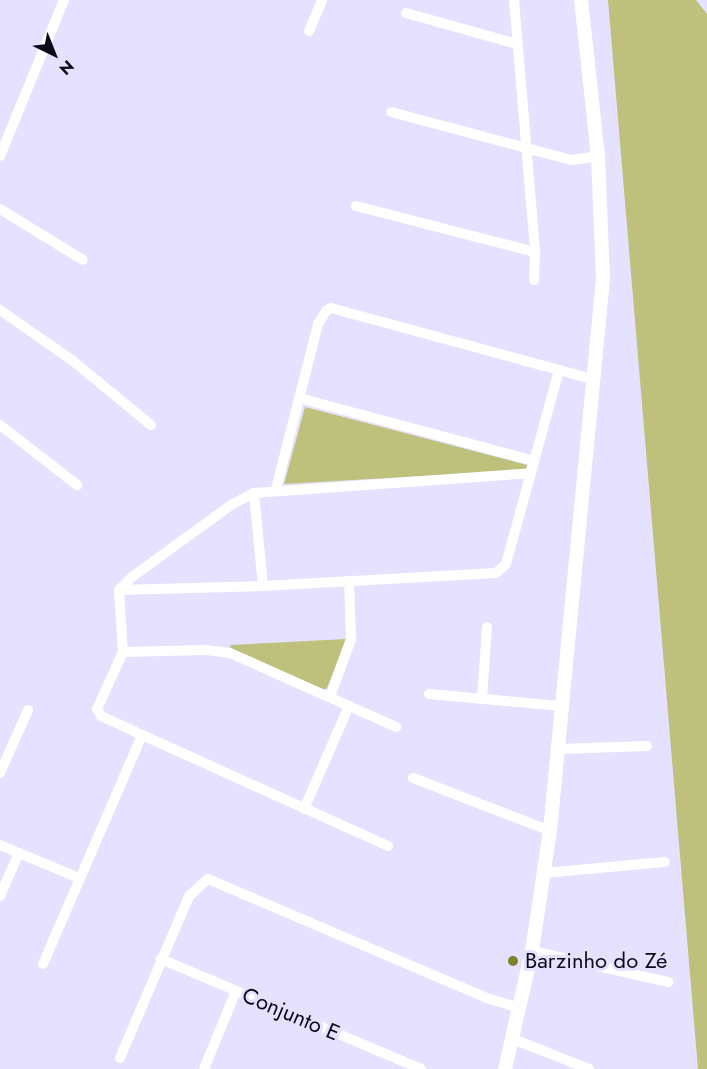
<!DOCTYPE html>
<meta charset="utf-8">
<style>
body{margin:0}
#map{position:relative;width:707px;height:1069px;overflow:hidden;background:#e5e1ff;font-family:Jost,sans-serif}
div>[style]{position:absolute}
.green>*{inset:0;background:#bec17c}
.minor>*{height:10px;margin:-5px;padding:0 5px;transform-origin:5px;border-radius:5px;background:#fff}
.tertiary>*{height:14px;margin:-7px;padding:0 7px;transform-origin:7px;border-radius:7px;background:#fff}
.dots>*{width:16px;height:16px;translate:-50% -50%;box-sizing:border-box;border:3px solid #e5e1ff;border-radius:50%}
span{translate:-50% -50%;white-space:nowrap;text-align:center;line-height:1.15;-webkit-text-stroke:6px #e5e1ff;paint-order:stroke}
.poi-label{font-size:22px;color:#0c0919}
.left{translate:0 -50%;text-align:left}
.street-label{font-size:22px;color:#0c0919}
.north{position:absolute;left:24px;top:24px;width:60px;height:60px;-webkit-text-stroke:4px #e5e1ff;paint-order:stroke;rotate:137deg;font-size:16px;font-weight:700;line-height:24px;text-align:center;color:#0c0919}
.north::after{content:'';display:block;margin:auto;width:21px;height:27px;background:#0c0919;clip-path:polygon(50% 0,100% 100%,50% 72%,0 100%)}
</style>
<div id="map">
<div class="green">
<div style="clip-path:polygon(608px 0,696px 0,707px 14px,707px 1069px,698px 1069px)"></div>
<div style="clip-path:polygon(305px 407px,527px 465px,526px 470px,284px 484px)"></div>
<div style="clip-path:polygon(346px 639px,327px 688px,323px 690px,230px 649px,231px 645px)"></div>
</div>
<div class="minor">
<div style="left:514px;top:0;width:253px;rotate:85.2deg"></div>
<div style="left:535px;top:252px;width:28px;rotate:92deg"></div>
<div style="left:406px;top:13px;width:115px;rotate:15.6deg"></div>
<div style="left:309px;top:31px;width:34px;rotate:-67deg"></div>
<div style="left:391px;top:112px;width:186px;rotate:14.9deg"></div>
<div style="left:571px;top:160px;width:27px;rotate:-8deg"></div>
<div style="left:0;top:156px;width:169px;rotate:-67.7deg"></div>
<div style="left:356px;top:206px;width:185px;rotate:14.4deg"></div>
<div style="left:0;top:209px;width:97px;rotate:31.6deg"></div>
<div style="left:0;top:310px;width:89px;rotate:34.9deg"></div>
<div style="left:73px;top:361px;width:101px;rotate:39.4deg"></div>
<div style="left:299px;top:398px;width:243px;rotate:15deg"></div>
<div style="left:0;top:425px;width:98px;rotate:37.9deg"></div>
<div style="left:276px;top:489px;width:170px;rotate:-75.7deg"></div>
<div style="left:318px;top:324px;width:15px;rotate:-58deg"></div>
<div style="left:326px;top:311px;width:6px;rotate:-31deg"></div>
<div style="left:331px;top:308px;width:271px;rotate:15.2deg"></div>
<div style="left:254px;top:493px;width:93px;rotate:84.5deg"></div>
<div style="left:119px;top:590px;width:144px;rotate:-1.6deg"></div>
<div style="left:263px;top:586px;width:233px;rotate:-3.2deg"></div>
<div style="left:496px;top:573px;width:13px;rotate:-42deg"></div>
<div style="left:506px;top:564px;width:201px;rotate:-74.7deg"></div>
<div style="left:123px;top:652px;width:62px;rotate:-93.7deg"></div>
<div style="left:119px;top:590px;width:18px;rotate:-45deg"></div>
<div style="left:132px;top:577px;width:122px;rotate:-36deg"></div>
<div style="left:231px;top:505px;width:26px;rotate:-28deg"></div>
<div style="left:254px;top:493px;width:278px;rotate:-4.1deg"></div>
<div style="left:429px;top:694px;width:134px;rotate:5.2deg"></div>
<div style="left:330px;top:697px;width:62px;rotate:-70.1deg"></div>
<div style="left:351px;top:639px;width:58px;rotate:-92deg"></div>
<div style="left:482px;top:698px;width:71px;rotate:-86deg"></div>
<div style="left:558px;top:749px;width:89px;rotate:-1.9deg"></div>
<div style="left:0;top:773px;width:69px;rotate:-66deg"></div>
<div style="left:413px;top:778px;width:147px;rotate:21.1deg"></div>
<div style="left:304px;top:809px;width:112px;rotate:-66.4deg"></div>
<div style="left:0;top:845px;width:86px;rotate:22.7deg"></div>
<div style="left:388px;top:846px;width:270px;rotate:-155.7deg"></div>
<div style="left:142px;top:735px;width:45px;rotate:-155.1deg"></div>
<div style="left:101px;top:716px;width:8px;rotate:-120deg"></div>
<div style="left:97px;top:709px;width:63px;rotate:-65.5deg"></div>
<div style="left:123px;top:652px;width:83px;rotate:-1.4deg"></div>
<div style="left:206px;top:650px;width:24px;rotate:7deg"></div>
<div style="left:230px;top:653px;width:182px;rotate:24deg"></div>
<div style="left:544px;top:873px;width:121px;rotate:-5.2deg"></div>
<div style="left:0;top:896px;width:47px;rotate:-66.2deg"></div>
<div style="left:532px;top:951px;width:140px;rotate:12.8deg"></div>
<div style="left:161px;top:959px;width:282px;rotate:22.9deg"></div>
<div style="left:43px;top:964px;width:249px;rotate:-66.6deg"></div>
<div style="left:513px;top:1039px;width:82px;rotate:21.5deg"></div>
<div style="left:120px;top:1058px;width:176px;rotate:-66.9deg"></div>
<div style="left:189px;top:896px;width:25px;rotate:-42deg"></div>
<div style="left:208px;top:879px;width:306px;rotate:23.1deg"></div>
<div style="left:490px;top:999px;width:30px;rotate:17deg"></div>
<div style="left:204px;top:1069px;width:84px;rotate:-67.7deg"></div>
</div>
<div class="tertiary">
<div style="left:505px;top:1069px;width:121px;rotate:-77.1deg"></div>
<div style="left:532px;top:951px;width:121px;rotate:-81.5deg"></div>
<div style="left:550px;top:831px;width:555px;rotate:-84.52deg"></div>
<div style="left:603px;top:279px;width:123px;rotate:-92.3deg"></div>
<div style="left:598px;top:156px;width:157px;rotate:-96.2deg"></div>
</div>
<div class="dots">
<div style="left:513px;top:961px;background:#7e802a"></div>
</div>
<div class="poi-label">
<span class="left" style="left:525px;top:961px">Barzinho do Zé</span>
</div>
<div class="street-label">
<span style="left:291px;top:1014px;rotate:23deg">Conjunto E</span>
</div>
<div class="north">N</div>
</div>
